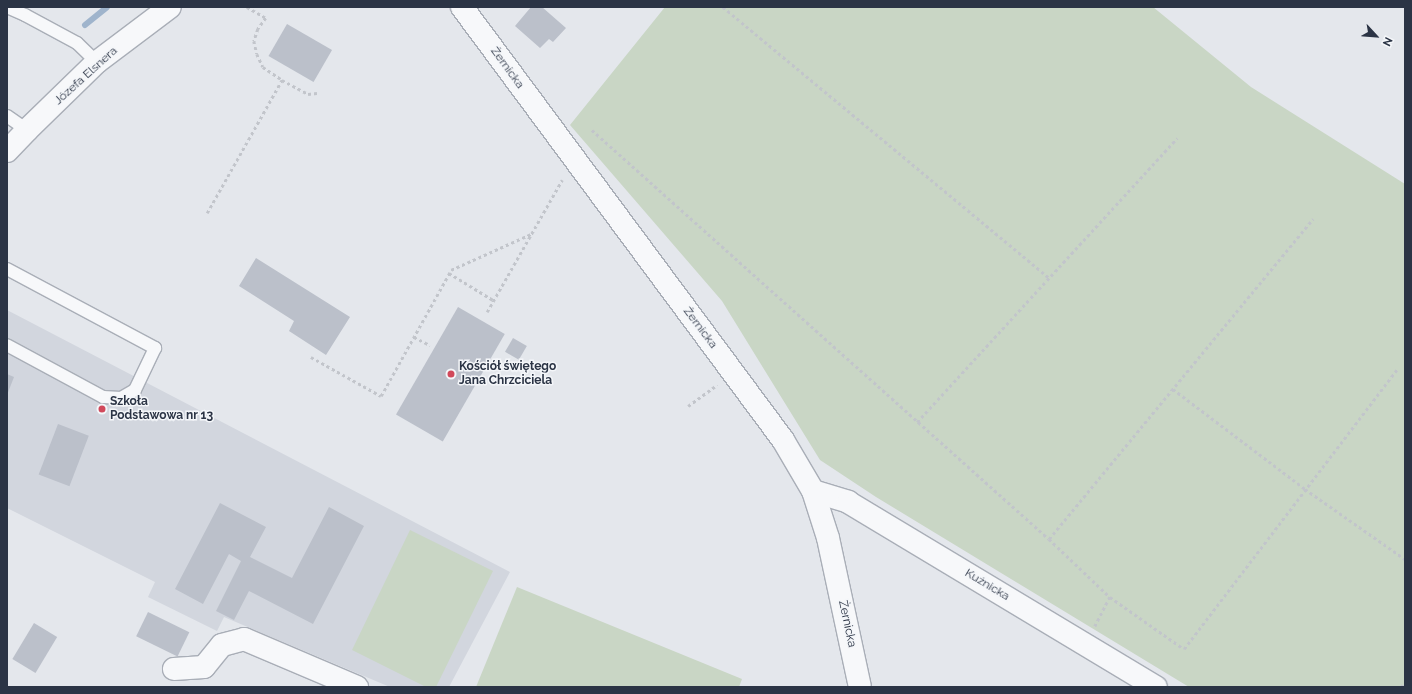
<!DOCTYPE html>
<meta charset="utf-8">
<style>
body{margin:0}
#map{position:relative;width:1412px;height:694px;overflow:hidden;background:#e4e7ec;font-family:Raleway,sans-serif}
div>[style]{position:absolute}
.built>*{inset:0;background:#d2d6de}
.green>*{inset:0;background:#c9d6c5}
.stream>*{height:6px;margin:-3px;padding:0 3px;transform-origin:3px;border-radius:3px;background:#9fb4cc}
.building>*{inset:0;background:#bbc0ca;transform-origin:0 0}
.path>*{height:2.5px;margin-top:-1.25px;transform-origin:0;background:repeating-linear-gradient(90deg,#c2c5cb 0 3px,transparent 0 6px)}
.roads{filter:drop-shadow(1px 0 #a9aeb7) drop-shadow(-1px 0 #a9aeb7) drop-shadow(0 1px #a9aeb7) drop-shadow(0 -1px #a9aeb7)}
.service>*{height:12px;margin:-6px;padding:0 6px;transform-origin:6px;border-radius:6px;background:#f7f8fa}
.minor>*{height:22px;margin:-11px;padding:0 11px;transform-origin:11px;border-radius:11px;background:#f7f8fa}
.tertiary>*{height:22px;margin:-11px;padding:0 11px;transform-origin:11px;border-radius:11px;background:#f7f8fa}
.dots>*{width:11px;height:11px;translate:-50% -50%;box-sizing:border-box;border:2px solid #f4f6f9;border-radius:50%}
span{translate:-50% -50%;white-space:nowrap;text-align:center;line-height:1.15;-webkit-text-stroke:3px #f4f6f9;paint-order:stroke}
.street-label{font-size:12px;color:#2b3445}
.poi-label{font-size:12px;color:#2b3445;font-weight:700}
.left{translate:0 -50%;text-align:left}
.frame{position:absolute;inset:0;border:8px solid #2b3445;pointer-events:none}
.north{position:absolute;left:1356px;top:16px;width:40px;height:40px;-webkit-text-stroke:3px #f4f6f9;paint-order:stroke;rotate:116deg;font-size:11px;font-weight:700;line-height:16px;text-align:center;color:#2b3445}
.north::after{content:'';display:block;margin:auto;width:14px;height:18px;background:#2b3445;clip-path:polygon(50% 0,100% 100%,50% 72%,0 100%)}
</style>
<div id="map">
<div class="built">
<div style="clip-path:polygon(7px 310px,510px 572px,449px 687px,390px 687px,224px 617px,217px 631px,148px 597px,155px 582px,7px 508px)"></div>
</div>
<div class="green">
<div style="clip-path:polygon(665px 7px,1153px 7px,1251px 87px,1405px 184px,1405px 687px,1189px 687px,876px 497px,820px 460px,722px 301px,570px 125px)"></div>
<div style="clip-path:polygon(410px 530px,493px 571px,436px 687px,426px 687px,352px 650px)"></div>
<div style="clip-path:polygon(517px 587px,742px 679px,739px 687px,476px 687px)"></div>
</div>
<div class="stream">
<div style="left:85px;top:25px;width:28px;rotate:-39deg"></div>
</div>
<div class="building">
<div style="clip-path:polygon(531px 7px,542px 7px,566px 28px,553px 42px,549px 39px,540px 48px,515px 26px)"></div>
<div style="left:287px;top:24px;width:52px;height:37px;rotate:30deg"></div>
<div style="clip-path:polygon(256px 258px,350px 317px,326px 355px,289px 331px,294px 321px,239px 286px)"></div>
<div style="left:458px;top:307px;width:54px;height:124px;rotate:30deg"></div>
<div style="left:513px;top:338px;width:16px;height:16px;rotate:30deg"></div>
<div style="clip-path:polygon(7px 374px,14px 377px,7px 395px)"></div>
<div style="left:58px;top:424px;width:33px;height:54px;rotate:21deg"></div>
<div style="clip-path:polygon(220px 503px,266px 527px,250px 557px,292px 578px,329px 507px,364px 526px,313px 624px,249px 591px,234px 620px,216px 611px,241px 561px,229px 554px,203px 604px,175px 589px)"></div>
<div style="left:148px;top:612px;width:46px;height:27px;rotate:26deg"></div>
<div style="left:34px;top:623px;width:27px;height:42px;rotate:31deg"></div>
</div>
<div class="path">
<div style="left:247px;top:7px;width:22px;rotate:30deg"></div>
<div style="left:266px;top:18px;width:14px;rotate:126deg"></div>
<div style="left:258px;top:29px;width:13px;rotate:108deg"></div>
<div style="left:254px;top:41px;width:13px;rotate:77deg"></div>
<div style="left:257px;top:54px;width:14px;rotate:65deg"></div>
<div style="left:263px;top:67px;width:23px;rotate:34deg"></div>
<div style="left:723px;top:7px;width:424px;rotate:39.7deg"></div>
<div style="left:592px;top:130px;width:613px;rotate:41.83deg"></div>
<div style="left:1049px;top:539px;width:84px;rotate:43.6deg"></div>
<div style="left:1110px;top:597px;width:33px;rotate:117deg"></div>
<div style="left:207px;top:213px;width:153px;rotate:-60.6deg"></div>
<div style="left:282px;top:80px;width:30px;rotate:28deg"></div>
<div style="left:308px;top:94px;width:9px;rotate:-6deg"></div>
<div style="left:449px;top:273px;width:52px;rotate:31.5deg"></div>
<div style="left:487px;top:312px;width:152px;rotate:-60.4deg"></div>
<div style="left:414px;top:337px;width:18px;rotate:27deg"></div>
<div style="left:311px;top:357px;width:80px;rotate:29.1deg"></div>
<div style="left:381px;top:396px;width:144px;rotate:-60.9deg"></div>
<div style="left:451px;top:270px;width:88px;rotate:-24.2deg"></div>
<div style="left:1173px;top:389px;width:166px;rotate:37.1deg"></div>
<div style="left:1305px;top:489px;width:122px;rotate:35deg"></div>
<div style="left:688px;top:406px;width:36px;rotate:-36deg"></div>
<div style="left:917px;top:422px;width:385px;rotate:-47.5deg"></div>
<div style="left:1049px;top:539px;width:415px;rotate:-50.5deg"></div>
<div style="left:1110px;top:597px;width:90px;rotate:35.1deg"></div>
<div style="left:1184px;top:649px;width:352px;rotate:-52.7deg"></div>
<div style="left:1401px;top:687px;width:6px;rotate:-51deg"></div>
</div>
<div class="roads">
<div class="service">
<div style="left:7px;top:7px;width:20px;rotate:24deg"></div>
<div style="left:25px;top:15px;width:59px;rotate:28.3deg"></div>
<div style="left:77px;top:43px;width:28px;rotate:44deg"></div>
<div style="left:7px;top:116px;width:24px;rotate:35deg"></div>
<div style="left:7px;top:269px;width:168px;rotate:28.1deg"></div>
<div style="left:155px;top:348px;width:47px;rotate:115.5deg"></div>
<div style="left:135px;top:390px;width:16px;rotate:150deg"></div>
<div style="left:121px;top:398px;width:18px;rotate:-177deg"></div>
<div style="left:103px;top:397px;width:109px;rotate:-151.6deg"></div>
</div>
<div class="minor">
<div style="left:462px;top:7px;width:539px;rotate:53.45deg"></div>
<div style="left:783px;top:440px;width:59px;rotate:59.5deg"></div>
<div style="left:813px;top:491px;width:49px;rotate:72.3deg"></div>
<div style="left:828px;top:538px;width:152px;rotate:77.9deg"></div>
<div style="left:813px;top:491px;width:37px;rotate:17deg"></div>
<div style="left:848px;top:502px;width:359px;rotate:31deg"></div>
<div style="left:174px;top:669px;width:30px;rotate:-4deg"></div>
<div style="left:204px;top:667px;width:28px;rotate:-51deg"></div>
<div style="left:222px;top:645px;width:23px;rotate:-15deg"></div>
<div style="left:244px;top:639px;width:123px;rotate:23deg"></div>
</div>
<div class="tertiary">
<div style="left:7px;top:151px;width:29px;rotate:-46deg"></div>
<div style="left:27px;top:130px;width:98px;rotate:-44.2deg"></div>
<div style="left:97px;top:62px;width:91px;rotate:-37deg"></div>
</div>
</div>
<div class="dots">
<div style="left:451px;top:374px;background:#d1495b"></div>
<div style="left:102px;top:409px;background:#d1495b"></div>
</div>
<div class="street-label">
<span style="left:507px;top:68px;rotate:54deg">Żernicka</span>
<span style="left:86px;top:76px;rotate:-42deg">Józefa Elsnera</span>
<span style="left:700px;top:328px;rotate:53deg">Żernicka</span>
<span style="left:987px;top:585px;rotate:31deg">Kuźnicka</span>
<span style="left:847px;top:624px;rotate:78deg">Żernicka</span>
</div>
<div class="poi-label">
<span class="left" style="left:459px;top:374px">Kościół świętego<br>Jana Chrzciciela</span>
<span class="left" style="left:110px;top:409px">Szkoła<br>Podstawowa nr 13</span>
</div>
<div class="frame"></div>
<div class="north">N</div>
</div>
